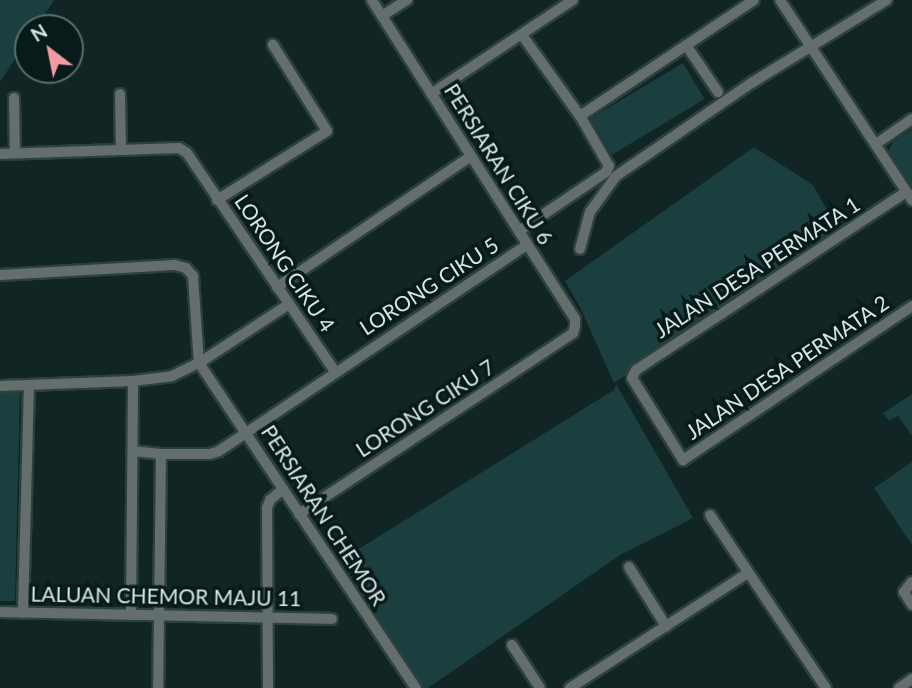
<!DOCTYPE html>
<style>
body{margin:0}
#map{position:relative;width:912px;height:688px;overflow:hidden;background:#102524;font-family:Lato,sans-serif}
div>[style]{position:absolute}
.green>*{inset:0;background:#1b3f3e;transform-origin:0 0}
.roads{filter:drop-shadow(2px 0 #2c403f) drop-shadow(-2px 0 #2c403f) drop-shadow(0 2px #2c403f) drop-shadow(0 -2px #2c403f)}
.street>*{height:10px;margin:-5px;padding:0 5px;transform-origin:5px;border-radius:5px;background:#646e6d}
span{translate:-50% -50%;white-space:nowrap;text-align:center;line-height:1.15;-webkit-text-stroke:7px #071b1b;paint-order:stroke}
.street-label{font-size:21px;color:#d9e5e5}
.north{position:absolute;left:14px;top:14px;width:70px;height:70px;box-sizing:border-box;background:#071b1b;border:2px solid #5b6c6c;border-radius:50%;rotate:328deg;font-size:19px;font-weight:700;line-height:28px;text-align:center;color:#d9e5e5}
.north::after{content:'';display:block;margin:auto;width:24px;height:32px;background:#f49aa3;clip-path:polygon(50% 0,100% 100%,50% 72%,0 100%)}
</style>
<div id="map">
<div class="green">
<div style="clip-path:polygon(0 0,54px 0,36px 28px,28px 28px,28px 39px,0 82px)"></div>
<div style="left:683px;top:63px;width:42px;height:108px;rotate:59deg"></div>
<div style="clip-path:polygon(912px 129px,912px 186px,889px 151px,893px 142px)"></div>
<div style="clip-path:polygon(754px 147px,813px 185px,840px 233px,614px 383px,580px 307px,565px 281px)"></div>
<div style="clip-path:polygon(616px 384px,693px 518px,620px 555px,428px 688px,418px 688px,333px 565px,614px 390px)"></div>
<div style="clip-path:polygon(0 390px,20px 390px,15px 601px,0 601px)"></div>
<div style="clip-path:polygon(912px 394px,912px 436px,898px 416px,889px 421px,883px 413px)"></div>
<div style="clip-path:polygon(912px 462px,912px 545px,874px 488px)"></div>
</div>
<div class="roads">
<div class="street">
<div style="left:780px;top:0;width:240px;rotate:56.6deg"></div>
<div style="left:382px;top:16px;width:30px;rotate:-33deg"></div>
<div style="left:686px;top:45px;width:57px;rotate:55.8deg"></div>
<div style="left:120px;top:94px;width:56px;rotate:89deg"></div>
<div style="left:431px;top:94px;width:170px;rotate:-33.5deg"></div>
<div style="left:14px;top:98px;width:55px;rotate:89deg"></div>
<div style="left:580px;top:116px;width:209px;rotate:-33.7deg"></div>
<div style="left:876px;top:144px;width:44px;rotate:-34.8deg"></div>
<div style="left:0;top:154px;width:179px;rotate:-1.9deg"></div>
<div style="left:179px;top:148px;width:9px;rotate:32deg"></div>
<div style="left:187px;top:153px;width:264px;rotate:55.9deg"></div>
<div style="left:906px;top:192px;width:323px;rotate:146.6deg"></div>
<div style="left:636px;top:370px;width:9px;rotate:117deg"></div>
<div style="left:632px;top:378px;width:97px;rotate:58.1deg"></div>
<div style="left:683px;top:460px;width:276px;rotate:-33.9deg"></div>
<div style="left:217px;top:200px;width:130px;rotate:-32.1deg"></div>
<div style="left:327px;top:131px;width:102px;rotate:-122.1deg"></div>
<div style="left:519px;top:231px;width:105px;rotate:-34.1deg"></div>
<div style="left:606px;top:172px;width:7px;rotate:-63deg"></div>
<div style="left:609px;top:166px;width:58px;rotate:-120.1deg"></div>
<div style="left:580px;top:116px;width:100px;rotate:-125.6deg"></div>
<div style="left:580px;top:249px;width:38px;rotate:-75deg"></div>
<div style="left:590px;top:212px;width:44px;rotate:-54.2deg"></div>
<div style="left:616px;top:176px;width:166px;rotate:-34.5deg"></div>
<div style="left:753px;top:82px;width:157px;rotate:-31.5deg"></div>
<div style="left:0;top:275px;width:175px;rotate:-3.3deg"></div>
<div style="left:175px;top:265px;width:11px;rotate:15deg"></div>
<div style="left:186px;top:268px;width:11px;rotate:49deg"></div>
<div style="left:193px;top:276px;width:87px;rotate:86.1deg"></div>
<div style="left:199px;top:363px;width:391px;rotate:56.3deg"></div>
<div style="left:277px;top:287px;width:234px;rotate:-34deg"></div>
<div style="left:0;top:386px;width:133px;rotate:-2.2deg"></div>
<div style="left:133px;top:381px;width:39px;rotate:-7deg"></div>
<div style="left:172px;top:376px;width:30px;rotate:-26deg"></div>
<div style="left:199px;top:363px;width:108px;rotate:-33.2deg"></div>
<div style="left:133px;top:451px;width:28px;rotate:6deg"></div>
<div style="left:161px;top:454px;width:234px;rotate:90.7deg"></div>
<div style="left:161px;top:454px;width:49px"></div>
<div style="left:210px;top:454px;width:9px;rotate:-18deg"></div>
<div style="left:219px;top:451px;width:371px;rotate:-33.8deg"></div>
<div style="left:299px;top:514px;width:328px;rotate:-33.4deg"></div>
<div style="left:573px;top:333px;width:7px;rotate:-74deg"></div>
<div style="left:575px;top:326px;width:7px;rotate:-90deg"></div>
<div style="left:575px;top:319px;width:378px;rotate:-122.5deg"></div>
<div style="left:710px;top:515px;width:208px;rotate:56.2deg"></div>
<div style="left:629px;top:567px;width:70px;rotate:57.9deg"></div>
<div style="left:912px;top:582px;width:13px;rotate:129deg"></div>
<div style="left:904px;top:592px;width:15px;rotate:58deg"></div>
<div style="left:0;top:612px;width:332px;rotate:1.2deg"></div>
<div style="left:23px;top:613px;width:227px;rotate:-88.5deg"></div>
<div style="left:131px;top:615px;width:234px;rotate:-89.5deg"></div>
<div style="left:512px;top:645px;width:51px;rotate:56.9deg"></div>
<div style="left:268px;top:688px;width:180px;rotate:-90.3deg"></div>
<div style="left:267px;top:508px;width:9px;rotate:-69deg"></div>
<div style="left:270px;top:500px;width:17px;rotate:-40deg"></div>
<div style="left:570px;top:688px;width:212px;rotate:-32.9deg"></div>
<div style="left:899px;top:688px;width:16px;rotate:-35deg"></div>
</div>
</div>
<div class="street-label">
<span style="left:499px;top:164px;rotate:58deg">PERSIARAN CIKU 6</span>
<span style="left:285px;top:263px;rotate:56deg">LORONG CIKU 4</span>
<span style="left:757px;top:267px;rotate:-33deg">JALAN DESA PERMATA 1</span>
<span style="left:429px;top:286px;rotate:-33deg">LORONG CIKU 5</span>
<span style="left:787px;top:367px;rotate:-34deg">JALAN DESA PERMATA 2</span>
<span style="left:425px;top:408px;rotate:-33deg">LORONG CIKU 7</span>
<span style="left:324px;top:515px;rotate:57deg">PERSIARAN CHEMOR</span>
<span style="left:166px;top:596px;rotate:1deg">LALUAN CHEMOR MAJU 11</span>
</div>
<div class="north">N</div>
</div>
